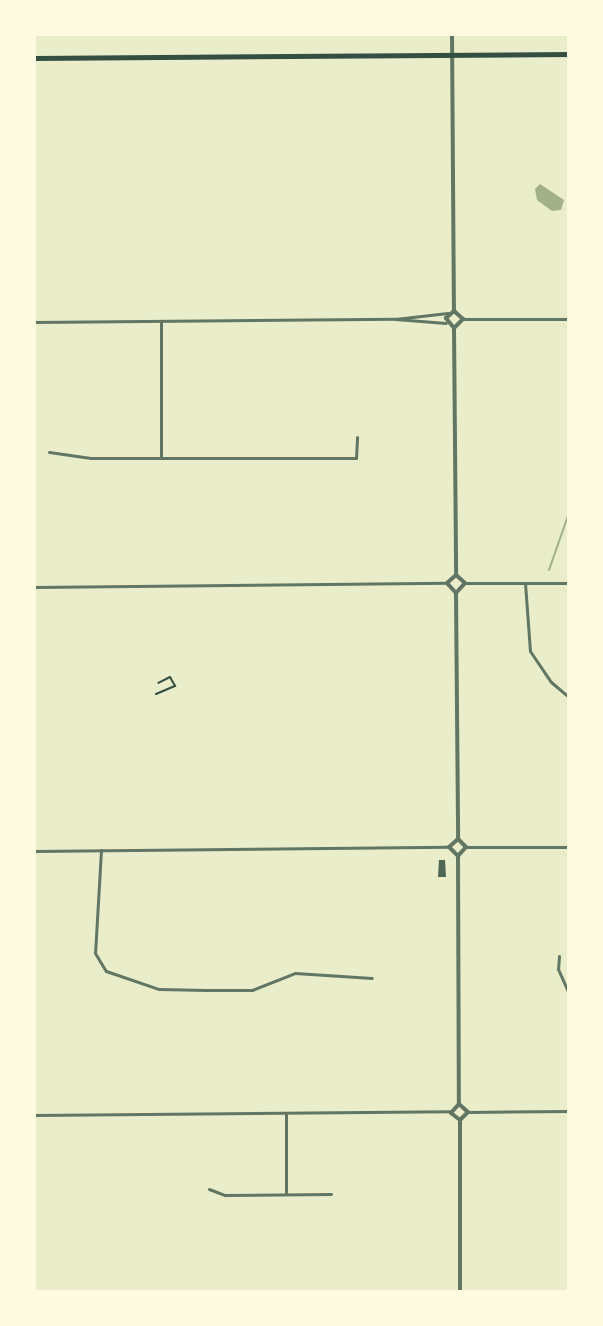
<!DOCTYPE html>
<style>
body{margin:0}
#map{position:relative;width:603px;height:1326px;overflow:hidden;background:#e9edc9;font-family:Figtree,sans-serif}
div>[style]{position:absolute}
.water>*{inset:0;background:#a3b18a}
.stream>*{height:2px;margin:-1px;padding:0 1px;transform-origin:1px;border-radius:1px;background:#a3b18a}
.building>*{inset:0;background:#4f6655}
.path>*{height:2px;margin:-1px;padding:0 1px;transform-origin:1px;border-radius:1px;background:#344e41}
.minor>*{height:3px;margin:-1.5px;padding:0 1.5px;transform-origin:1.5px;border-radius:1.5px;background:#617663}
.tertiary>*{height:4px;margin:-2px;padding:0 2px;transform-origin:2px;border-radius:2px;background:#617663}
.primary>*{height:5px;margin:-2.5px;padding:0 2.5px;transform-origin:2.5px;border-radius:2.5px;background:#344e41}
span{translate:-50% -50%;white-space:nowrap;text-align:center;line-height:1.15;-webkit-text-stroke:6px #fefae0;paint-order:stroke}
.frame{position:absolute;inset:0;border:36px solid #fefae0;pointer-events:none}
</style>
<div id="map">
<div class="water">
<div style="clip-path:polygon(540px 184px,564px 200px,561px 210px,552px 211px,537px 200px,535px 189px)"></div>
</div>
<div class="stream">
<div style="left:549px;top:570px;width:60px;rotate:-70.7deg"></div>
</div>
<div class="building">
<div style="clip-path:polygon(439px 860px,445px 860px,446px 877px,438px 877px)"></div>
</div>
<div class="path">
<div style="left:156px;top:694px;width:21px;rotate:-23deg"></div>
<div style="left:175px;top:686px;width:10px;rotate:-119deg"></div>
<div style="left:170px;top:677px;width:13px;rotate:153deg"></div>
</div>
<div class="minor">
<div style="left:395px;top:319px;width:51px;rotate:4.5deg"></div>
<div style="left:463px;top:319px;width:106px"></div>
<div style="left:161px;top:321px;width:136px;rotate:90deg"></div>
<div style="left:34px;top:322px;width:361px;rotate:-0.5deg"></div>
<div style="left:395px;top:319px;width:53px;rotate:-6.5deg"></div>
<div style="left:49px;top:452px;width:42px;rotate:8.1deg"></div>
<div style="left:91px;top:458px;width:265px"></div>
<div style="left:356px;top:458px;width:21px;rotate:-87deg"></div>
<div style="left:465px;top:583px;width:104px"></div>
<div style="left:525px;top:583px;width:68px;rotate:85.8deg"></div>
<div style="left:530px;top:651px;width:37px;rotate:56deg"></div>
<div style="left:551px;top:682px;width:23px;rotate:40deg"></div>
<div style="left:34px;top:587px;width:413px;rotate:-0.6deg"></div>
<div style="left:466px;top:847px;width:103px"></div>
<div style="left:101px;top:850px;width:103px;rotate:93.3deg"></div>
<div style="left:95px;top:953px;width:21px;rotate:59deg"></div>
<div style="left:106px;top:971px;width:56px;rotate:18.8deg"></div>
<div style="left:159px;top:989px;width:47px;rotate:1.2deg"></div>
<div style="left:206px;top:990px;width:46px"></div>
<div style="left:252px;top:990px;width:46px;rotate:-21.6deg"></div>
<div style="left:295px;top:973px;width:77px;rotate:3.7deg"></div>
<div style="left:34px;top:851px;width:415px;rotate:-0.6deg"></div>
<div style="left:559px;top:956px;width:13px;rotate:94deg"></div>
<div style="left:558px;top:969px;width:27px;rotate:66deg"></div>
<div style="left:469px;top:1112px;width:100px;rotate:-0.6deg"></div>
<div style="left:286px;top:1113px;width:80px;rotate:90deg"></div>
<div style="left:34px;top:1115px;width:417px;rotate:-0.5deg"></div>
<div style="left:209px;top:1189px;width:17px;rotate:21deg"></div>
<div style="left:225px;top:1195px;width:106px;rotate:-0.5deg"></div>
<div style="left:568px;top:1194px;width:1px;rotate:-45deg"></div>
</div>
<div class="tertiary">
<div style="left:452px;top:34px;width:277px;rotate:89.6deg"></div>
<div style="left:454px;top:328px;width:247px;rotate:89.5deg"></div>
<div style="left:454px;top:328px;width:13px;rotate:-129deg"></div>
<div style="left:446px;top:318px;width:11px;rotate:-41deg"></div>
<div style="left:454px;top:328px;width:13px;rotate:-45deg"></div>
<div style="left:463px;top:319px;width:12px;rotate:-138deg"></div>
<div style="left:456px;top:593px;width:246px;rotate:89.5deg"></div>
<div style="left:456px;top:593px;width:13px;rotate:-48deg"></div>
<div style="left:465px;top:583px;width:12px;rotate:-138deg"></div>
<div style="left:456px;top:593px;width:13px;rotate:-132deg"></div>
<div style="left:447px;top:583px;width:12px;rotate:-42deg"></div>
<div style="left:458px;top:839px;width:12px;rotate:138deg"></div>
<div style="left:449px;top:847px;width:13px;rotate:45deg"></div>
<div style="left:458px;top:839px;width:11px;rotate:45deg"></div>
<div style="left:466px;top:847px;width:12px;rotate:132deg"></div>
<div style="left:458px;top:856px;width:248px;rotate:89.8deg"></div>
<div style="left:459px;top:1104px;width:12px;rotate:132deg"></div>
<div style="left:451px;top:1113px;width:11px;rotate:38deg"></div>
<div style="left:459px;top:1104px;width:12px;rotate:42deg"></div>
<div style="left:468px;top:1112px;width:11px;rotate:135deg"></div>
<div style="left:460px;top:1120px;width:172px;rotate:90deg"></div>
</div>
<div class="primary">
<div style="left:34px;top:58px;width:535px;rotate:-0.43deg"></div>
</div>
<div class="frame"></div>
</div>
